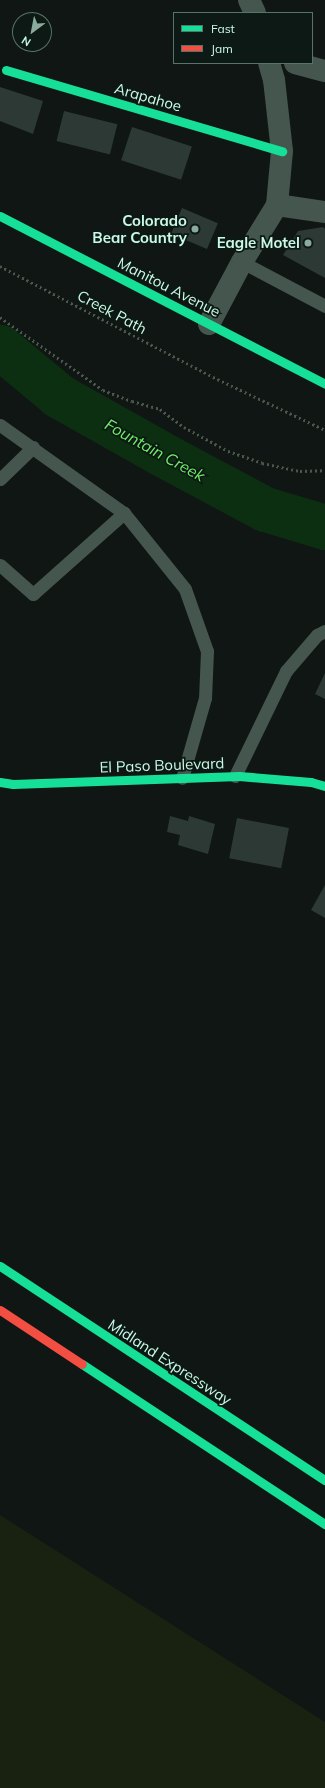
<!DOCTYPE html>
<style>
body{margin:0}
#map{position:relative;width:325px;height:1788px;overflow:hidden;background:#0f1614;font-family:Mulish,sans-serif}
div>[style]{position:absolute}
.green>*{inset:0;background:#192111}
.river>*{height:45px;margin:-22.5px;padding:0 22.5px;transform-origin:22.5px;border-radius:22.5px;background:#0d2f11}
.building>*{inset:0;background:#2d3935;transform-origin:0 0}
.path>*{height:2.5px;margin-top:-1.25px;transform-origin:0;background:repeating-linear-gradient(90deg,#4a584a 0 2px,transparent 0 5px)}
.lane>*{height:13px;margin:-6.5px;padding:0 6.5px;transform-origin:6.5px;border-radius:6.5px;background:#45564e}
.street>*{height:22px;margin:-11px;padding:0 11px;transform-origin:11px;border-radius:11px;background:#45564e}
.fast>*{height:9px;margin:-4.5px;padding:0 4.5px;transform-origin:4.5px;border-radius:4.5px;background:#16e098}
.jam>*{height:9px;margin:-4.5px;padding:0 4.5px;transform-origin:4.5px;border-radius:4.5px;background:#f24e42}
.dots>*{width:11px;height:11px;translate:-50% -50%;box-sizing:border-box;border:2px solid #0c1915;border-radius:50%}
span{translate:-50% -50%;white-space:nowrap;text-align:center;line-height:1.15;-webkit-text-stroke:3.5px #0c1915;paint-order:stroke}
.street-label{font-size:15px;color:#cbf9e6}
.poi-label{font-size:15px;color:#cbf9e6;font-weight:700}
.right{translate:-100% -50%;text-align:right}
.water-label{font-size:16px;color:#6eed65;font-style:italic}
.legend{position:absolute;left:173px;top:12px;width:140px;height:52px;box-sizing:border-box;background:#0c1915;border:1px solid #587369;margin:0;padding:5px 7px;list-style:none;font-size:12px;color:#cbf9e6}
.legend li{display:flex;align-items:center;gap:8px;height:20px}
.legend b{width:20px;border:1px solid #587369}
.north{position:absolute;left:12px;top:12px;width:40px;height:40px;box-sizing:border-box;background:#0c1915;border:1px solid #587369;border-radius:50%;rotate:212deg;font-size:11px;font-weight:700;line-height:16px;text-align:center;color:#cbf9e6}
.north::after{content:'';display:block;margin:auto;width:14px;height:18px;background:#89aa9c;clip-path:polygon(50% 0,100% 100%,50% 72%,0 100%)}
</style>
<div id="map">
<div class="green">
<div style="clip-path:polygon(0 1515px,325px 1722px,325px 1788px,0 1788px)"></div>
</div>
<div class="river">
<div style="left:0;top:347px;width:77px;rotate:39.7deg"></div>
<div style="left:59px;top:396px;width:116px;rotate:29.4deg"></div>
<div style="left:160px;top:453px;width:119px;rotate:28.1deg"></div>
<div style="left:265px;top:509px;width:63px;rotate:16.7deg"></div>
</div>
<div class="building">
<div style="clip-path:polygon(0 87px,43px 101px,33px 134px,0 121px)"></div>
<div style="left:64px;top:111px;width:55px;height:31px;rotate:14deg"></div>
<div style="left:132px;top:127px;width:63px;height:35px;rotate:18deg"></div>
<div style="left:182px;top:208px;width:39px;height:28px;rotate:23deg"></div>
<div style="clip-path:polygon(323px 227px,325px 229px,325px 278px,283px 255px,298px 231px)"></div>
<div style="clip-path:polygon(325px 673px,325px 699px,315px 694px)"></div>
<div style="clip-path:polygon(170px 816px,188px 821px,189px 816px,215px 824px,208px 854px,178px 845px,180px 835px,167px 832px)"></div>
<div style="left:237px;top:818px;width:53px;height:41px;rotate:11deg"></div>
<div style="clip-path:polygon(325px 885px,325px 918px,311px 910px)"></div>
</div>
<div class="path">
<div style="left:0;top:266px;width:240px;rotate:27.5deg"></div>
<div style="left:213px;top:377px;width:124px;rotate:25.3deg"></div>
<div style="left:0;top:317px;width:126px;rotate:35.3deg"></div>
<div style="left:103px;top:390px;width:31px;rotate:21deg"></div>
<div style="left:132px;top:401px;width:29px;rotate:16deg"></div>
<div style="left:160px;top:409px;width:30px;rotate:37deg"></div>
<div style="left:184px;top:427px;width:50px;rotate:28.6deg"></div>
<div style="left:228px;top:451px;width:36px;rotate:19deg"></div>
<div style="left:262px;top:463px;width:39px;rotate:12deg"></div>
<div style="left:300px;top:471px;width:25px;rotate:-2deg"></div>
</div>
<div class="lane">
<div style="left:242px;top:262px;width:94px;rotate:27.9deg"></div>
<div style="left:0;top:425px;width:152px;rotate:35.4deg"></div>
<div style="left:124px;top:513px;width:97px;rotate:51.2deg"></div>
<div style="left:185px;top:589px;width:66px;rotate:70.5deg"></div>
<div style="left:207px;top:651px;width:47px;rotate:92.4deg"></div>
<div style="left:205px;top:698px;width:83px;rotate:106deg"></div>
<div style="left:0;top:479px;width:46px;rotate:-44.1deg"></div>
<div style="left:0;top:565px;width:44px;rotate:41.3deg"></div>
<div style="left:33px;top:594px;width:122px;rotate:-41.7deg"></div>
<div style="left:235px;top:776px;width:117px;rotate:-64.1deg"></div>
<div style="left:286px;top:671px;width:48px;rotate:-49.3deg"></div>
<div style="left:317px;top:635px;width:9px;rotate:-27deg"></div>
</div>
<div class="street">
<div style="left:249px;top:0;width:14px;rotate:65deg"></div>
<div style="left:295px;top:63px;width:31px;rotate:15deg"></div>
<div style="left:277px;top:205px;width:49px;rotate:8.3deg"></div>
<div style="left:209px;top:324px;width:70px;rotate:-62deg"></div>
<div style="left:242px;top:262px;width:67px;rotate:-58.4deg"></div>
<div style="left:277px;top:205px;width:54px;rotate:-84.7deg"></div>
<div style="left:282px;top:151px;width:71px;rotate:-96.4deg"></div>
<div style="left:274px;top:80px;width:18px;rotate:-106deg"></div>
</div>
<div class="fast">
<div style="left:6px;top:70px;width:288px;rotate:16.4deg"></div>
<div style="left:0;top:216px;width:366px;rotate:27.3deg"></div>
<div style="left:0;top:782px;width:13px;rotate:9deg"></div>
<div style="left:13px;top:784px;width:226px;rotate:-2deg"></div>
<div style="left:239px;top:776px;width:72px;rotate:4.8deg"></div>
<div style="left:311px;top:782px;width:15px;rotate:16deg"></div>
<div style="left:0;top:1266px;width:389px;rotate:33.4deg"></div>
<div style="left:82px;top:1364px;width:291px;rotate:33.4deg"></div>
</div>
<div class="jam">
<div style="left:0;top:1310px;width:98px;rotate:33.4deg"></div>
</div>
<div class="dots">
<div style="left:195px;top:229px;background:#89aa9c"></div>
<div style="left:308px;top:243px;background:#89aa9c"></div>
</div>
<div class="street-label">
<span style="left:148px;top:97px;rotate:16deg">Arapahoe</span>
<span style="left:169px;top:287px;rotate:27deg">Manitou Avenue</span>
<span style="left:112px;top:312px;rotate:28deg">Creek Path</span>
<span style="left:162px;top:765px;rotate:-2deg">El Paso Boulevard</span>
<span style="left:170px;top:1362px;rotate:33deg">Midland Expressway</span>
</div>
<div class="poi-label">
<span class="right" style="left:187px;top:229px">Colorado<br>Bear Country</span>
<span class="right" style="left:300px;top:243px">Eagle Motel</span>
</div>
<div class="water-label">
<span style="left:155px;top:450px;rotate:29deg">Fountain Creek</span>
</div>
<ul class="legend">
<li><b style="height:5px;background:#16e098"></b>Fast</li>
<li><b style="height:5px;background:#f24e42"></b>Jam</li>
</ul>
<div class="north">N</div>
</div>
